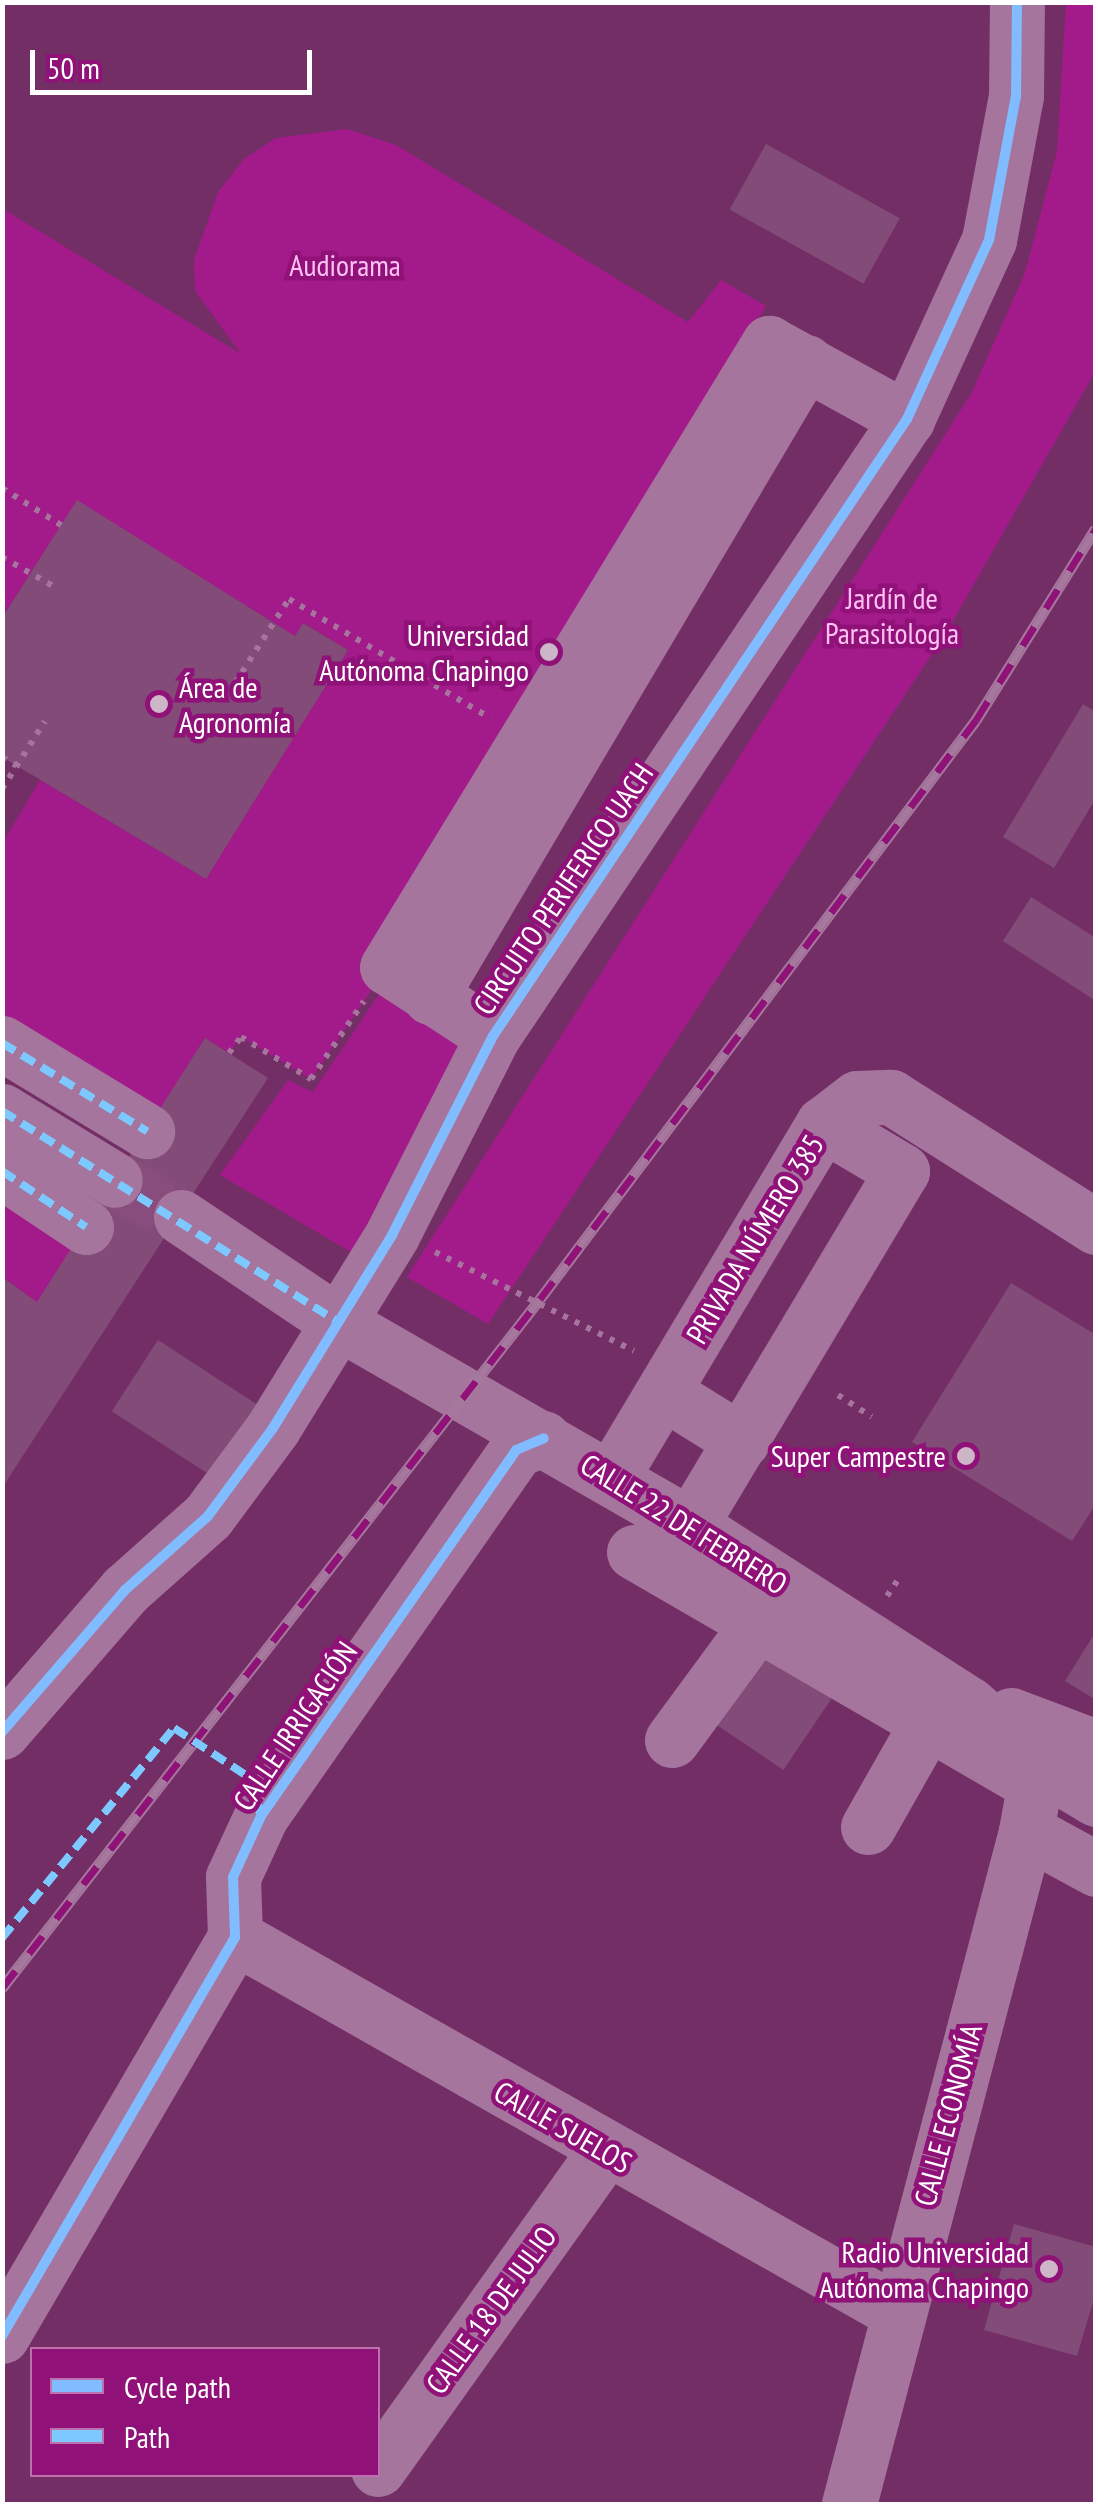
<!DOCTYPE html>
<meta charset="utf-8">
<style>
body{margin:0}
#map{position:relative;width:1098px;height:2507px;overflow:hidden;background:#732e66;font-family:"PT Sans Narrow",sans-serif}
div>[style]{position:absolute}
.green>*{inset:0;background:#a31b8a}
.building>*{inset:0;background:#824b78;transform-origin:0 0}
.minor-tunnel>*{height:55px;margin-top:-27.5px;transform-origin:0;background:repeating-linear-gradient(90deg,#884d7d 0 55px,transparent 0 83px)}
.path>*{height:6px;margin-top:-3px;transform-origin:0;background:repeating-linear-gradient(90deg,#a6759d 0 5px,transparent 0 13px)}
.minor>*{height:55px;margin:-27.5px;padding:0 27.5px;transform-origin:27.5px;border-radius:27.5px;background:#a6759d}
.rail>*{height:11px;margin-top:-5.5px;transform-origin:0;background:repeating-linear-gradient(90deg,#901177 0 22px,#a6789d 0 44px);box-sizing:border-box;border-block:2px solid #a6789d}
.quiet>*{height:8px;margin-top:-4px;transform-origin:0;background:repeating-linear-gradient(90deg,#7dc8fe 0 15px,transparent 0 23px)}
.cycleway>*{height:10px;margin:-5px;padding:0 5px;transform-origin:5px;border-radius:5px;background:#80bcff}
.dots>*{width:28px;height:28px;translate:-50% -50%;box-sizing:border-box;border:5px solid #901177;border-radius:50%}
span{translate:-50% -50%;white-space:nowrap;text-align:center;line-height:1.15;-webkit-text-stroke:9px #901177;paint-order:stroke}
.park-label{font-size:30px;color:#fdc2f3}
.poi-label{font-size:30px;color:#fff}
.right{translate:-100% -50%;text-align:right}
.left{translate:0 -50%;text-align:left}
.street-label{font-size:30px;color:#fff}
.frame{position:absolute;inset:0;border:5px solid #fff;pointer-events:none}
.legend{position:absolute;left:30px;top:2347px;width:350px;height:130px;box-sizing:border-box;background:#901177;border:2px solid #bc70ad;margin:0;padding:12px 18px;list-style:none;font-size:30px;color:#fff}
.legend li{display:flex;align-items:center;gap:20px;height:50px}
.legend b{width:50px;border:2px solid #bc70ad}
.scale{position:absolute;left:30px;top:50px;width:282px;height:45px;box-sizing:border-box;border:5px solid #fff;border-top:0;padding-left:12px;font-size:30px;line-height:35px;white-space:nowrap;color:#fff;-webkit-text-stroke:8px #901177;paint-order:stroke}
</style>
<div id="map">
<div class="green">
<div style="clip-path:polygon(1066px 3px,1095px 3px,1095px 372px,946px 633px,488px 1324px,407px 1277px,971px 394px,1025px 273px,1057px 151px)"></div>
<div style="clip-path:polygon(347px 129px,396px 145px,688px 322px,721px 280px,766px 306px,360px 962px,381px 976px,311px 1079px,241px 1037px,229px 1053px,205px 1038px,147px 1131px,3px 1043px,3px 842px,40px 780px,206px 879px,348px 650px,304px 623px,295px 636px,77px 501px,3px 616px,3px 209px,241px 354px,195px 291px,194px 260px,218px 192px,244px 159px,276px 138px)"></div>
<div style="clip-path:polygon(388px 981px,474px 1037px,351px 1252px,220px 1175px,288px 1080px,313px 1092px)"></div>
<div style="clip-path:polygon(2px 1171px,86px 1227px,37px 1302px,3px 1277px)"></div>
</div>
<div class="building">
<div style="left:766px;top:144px;width:153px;height:75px;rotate:29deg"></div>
<div style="clip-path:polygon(77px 500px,295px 636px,303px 623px,348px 650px,206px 879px,2px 757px,2px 618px)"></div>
<div style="clip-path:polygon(1083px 704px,1096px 712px,1096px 798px,1054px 868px,1003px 837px)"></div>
<div style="clip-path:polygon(1031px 897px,1096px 938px,1096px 1001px,1003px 941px)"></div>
<div style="clip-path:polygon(205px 1038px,268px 1078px,2px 1488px,2px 1277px,37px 1302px)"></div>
<div style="clip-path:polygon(1011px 1283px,1096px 1335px,1096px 1504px,1072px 1541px,912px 1442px)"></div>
<div style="left:158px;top:1340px;width:122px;height:85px;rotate:33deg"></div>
<div style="clip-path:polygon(1096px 1631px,1096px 1700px,1065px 1681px)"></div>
<div style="left:758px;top:1643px;width:92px;height:91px;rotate:34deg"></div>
<div style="clip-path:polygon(1014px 2224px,1096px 2247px,1096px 2292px,1077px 2356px,984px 2330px)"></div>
</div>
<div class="minor-tunnel">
<div style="left:115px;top:1180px;width:76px;rotate:29.3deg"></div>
</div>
<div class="path">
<div style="left:2px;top:488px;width:70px;rotate:32.1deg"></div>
<div style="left:2px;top:557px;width:64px;rotate:29.7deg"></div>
<div style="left:235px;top:683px;width:100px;rotate:-57.3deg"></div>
<div style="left:289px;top:599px;width:234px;rotate:30.6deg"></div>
<div style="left:2px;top:757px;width:17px;rotate:31deg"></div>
<div style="left:2px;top:789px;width:80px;rotate:-57.7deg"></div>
<div style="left:229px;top:1053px;width:20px;rotate:-53deg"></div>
<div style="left:241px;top:1037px;width:82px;rotate:31deg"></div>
<div style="left:311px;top:1079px;width:94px;rotate:-55.8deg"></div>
<div style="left:435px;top:1252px;width:222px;rotate:26.4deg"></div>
<div style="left:838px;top:1395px;width:40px;rotate:32.9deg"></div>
<div style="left:887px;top:1596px;width:18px;rotate:-56deg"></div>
</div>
<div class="minor">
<div style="left:430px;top:997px;width:738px;rotate:-59.37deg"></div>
<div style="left:493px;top:1036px;width:126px;rotate:-146.9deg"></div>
<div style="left:387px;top:967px;width:732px;rotate:-58.53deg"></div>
<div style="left:769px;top:343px;width:158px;rotate:28.8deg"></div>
<div style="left:2px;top:1043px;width:170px;rotate:31.3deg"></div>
<div style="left:2px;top:1111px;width:132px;rotate:31.4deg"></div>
<div style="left:823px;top:1124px;width:43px;rotate:-37.4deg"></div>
<div style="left:857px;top:1098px;width:34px;rotate:-2deg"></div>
<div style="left:891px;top:1097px;width:243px;rotate:32.4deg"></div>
<div style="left:2px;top:1171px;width:101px;rotate:33.7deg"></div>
<div style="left:181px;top:1217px;width:192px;rotate:33.8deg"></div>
<div style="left:341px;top:1324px;width:403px;rotate:29.9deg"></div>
<div style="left:690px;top:1525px;width:331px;rotate:32.7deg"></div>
<div style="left:969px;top:1704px;width:95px;rotate:40.7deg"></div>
<div style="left:1041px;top:1766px;width:64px;rotate:31deg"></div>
<div style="left:663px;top:1392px;width:93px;rotate:31.8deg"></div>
<div style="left:611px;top:1478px;width:413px;rotate:-59.1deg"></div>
<div style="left:823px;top:1124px;width:92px;rotate:30.7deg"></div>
<div style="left:902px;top:1171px;width:413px;rotate:120.9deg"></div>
<div style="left:634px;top:1552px;width:443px;rotate:30.1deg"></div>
<div style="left:1011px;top:1715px;width:91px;rotate:20.6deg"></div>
<div style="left:2px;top:1732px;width:188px;rotate:-49.1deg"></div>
<div style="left:125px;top:1590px;width:111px;rotate:-41.7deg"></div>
<div style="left:208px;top:1516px;width:109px;rotate:-53.5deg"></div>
<div style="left:273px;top:1428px;width:227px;rotate:-58.3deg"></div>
<div style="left:392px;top:1235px;width:223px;rotate:-63.1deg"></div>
<div style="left:493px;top:1036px;width:743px;rotate:-56.14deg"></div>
<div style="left:907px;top:419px;width:197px;rotate:-65.4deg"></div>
<div style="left:989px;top:240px;width:147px;rotate:-79.4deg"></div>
<div style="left:1016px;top:96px;width:94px;rotate:-89.4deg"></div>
<div style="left:672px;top:1740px;width:149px;rotate:-53.7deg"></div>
<div style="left:868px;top:1827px;width:117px;rotate:-60.4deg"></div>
<div style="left:1026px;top:1831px;width:80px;rotate:28.5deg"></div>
<div style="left:235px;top:1937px;width:757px;rotate:29.51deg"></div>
<div style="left:2px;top:2336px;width:462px;rotate:-59.7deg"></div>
<div style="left:235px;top:1937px;width:60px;rotate:-91.9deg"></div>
<div style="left:233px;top:1877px;width:67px;rotate:-65.3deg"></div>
<div style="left:261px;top:1816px;width:446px;rotate:-55.1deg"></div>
<div style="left:516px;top:1450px;width:30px;rotate:-23deg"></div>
<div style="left:378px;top:2469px;width:389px;rotate:-54.5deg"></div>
<div style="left:849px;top:2504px;width:696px;rotate:-75.26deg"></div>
<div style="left:1026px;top:1831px;width:101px;rotate:-79.7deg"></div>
</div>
<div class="rail">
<div style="left:2px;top:1988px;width:874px;rotate:-52.02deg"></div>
<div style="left:540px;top:1299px;width:725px;rotate:-53.02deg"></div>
<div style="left:976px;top:720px;width:226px;rotate:-58deg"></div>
</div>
<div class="quiet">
<div style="left:2px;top:1043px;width:170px;rotate:31.3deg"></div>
<div style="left:2px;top:1111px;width:400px;rotate:32.1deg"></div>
<div style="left:2px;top:1171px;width:101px;rotate:33.7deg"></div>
<div style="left:2px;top:1938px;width:271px;rotate:-50.7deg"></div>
<div style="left:174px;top:1728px;width:91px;rotate:33.3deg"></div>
<div style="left:250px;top:1778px;width:40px;rotate:74deg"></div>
</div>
<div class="cycleway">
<div style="left:2px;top:1732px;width:188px;rotate:-49.1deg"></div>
<div style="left:125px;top:1590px;width:111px;rotate:-41.7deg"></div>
<div style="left:208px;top:1516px;width:109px;rotate:-53.5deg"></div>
<div style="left:273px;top:1428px;width:227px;rotate:-58.3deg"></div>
<div style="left:392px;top:1235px;width:223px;rotate:-63.1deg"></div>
<div style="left:493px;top:1036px;width:743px;rotate:-56.14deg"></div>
<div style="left:907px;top:419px;width:197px;rotate:-65.4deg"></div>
<div style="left:989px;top:240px;width:147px;rotate:-79.4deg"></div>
<div style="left:1016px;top:96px;width:94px;rotate:-89.4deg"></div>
<div style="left:2px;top:2336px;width:462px;rotate:-59.7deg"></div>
<div style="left:235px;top:1937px;width:60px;rotate:-91.9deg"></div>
<div style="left:233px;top:1877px;width:67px;rotate:-65.3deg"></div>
<div style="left:261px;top:1816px;width:446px;rotate:-55.1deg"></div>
<div style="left:516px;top:1450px;width:30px;rotate:-23deg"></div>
</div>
<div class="dots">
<div style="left:549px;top:652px;background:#ceb6c9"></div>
<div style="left:159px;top:704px;background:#ceb6c9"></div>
<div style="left:966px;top:1456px;background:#ceb6c9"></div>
<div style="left:1049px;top:2269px;background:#ceb6c9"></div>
</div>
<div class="park-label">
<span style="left:345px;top:265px">Audiorama</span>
<span style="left:892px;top:615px">Jardín de<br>Parasitología</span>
</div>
<div class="poi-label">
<span class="right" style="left:529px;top:652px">Universidad<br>Autónoma Chapingo</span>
<span class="left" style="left:179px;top:704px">Área de<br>Agronomía</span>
<span class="right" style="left:946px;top:1456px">Super Campestre</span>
<span class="right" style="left:1029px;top:2269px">Radio Universidad<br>Autónoma Chapingo</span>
</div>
<div class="street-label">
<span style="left:563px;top:889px;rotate:-56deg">CIRCUITO PERIFERICO UACH</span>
<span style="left:755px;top:1239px;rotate:-59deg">PRIVADA NÚMERO 385</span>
<span style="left:684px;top:1524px;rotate:32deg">CALLE 22 DE FEBRERO</span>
<span style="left:295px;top:1726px;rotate:-56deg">CALLE IRRIGACIÓN</span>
<span style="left:948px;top:2115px;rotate:-75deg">CALLE ECONOMÍA</span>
<span style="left:563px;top:2127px;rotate:30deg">CALLE SUELOS</span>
<span style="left:491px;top:2310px;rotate:-54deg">CALLE 18 DE JULIO</span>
</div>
<div class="frame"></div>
<ul class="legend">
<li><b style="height:12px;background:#80bcff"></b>Cycle path</li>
<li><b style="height:12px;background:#7dc8fe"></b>Path</li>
</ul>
<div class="scale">50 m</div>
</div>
